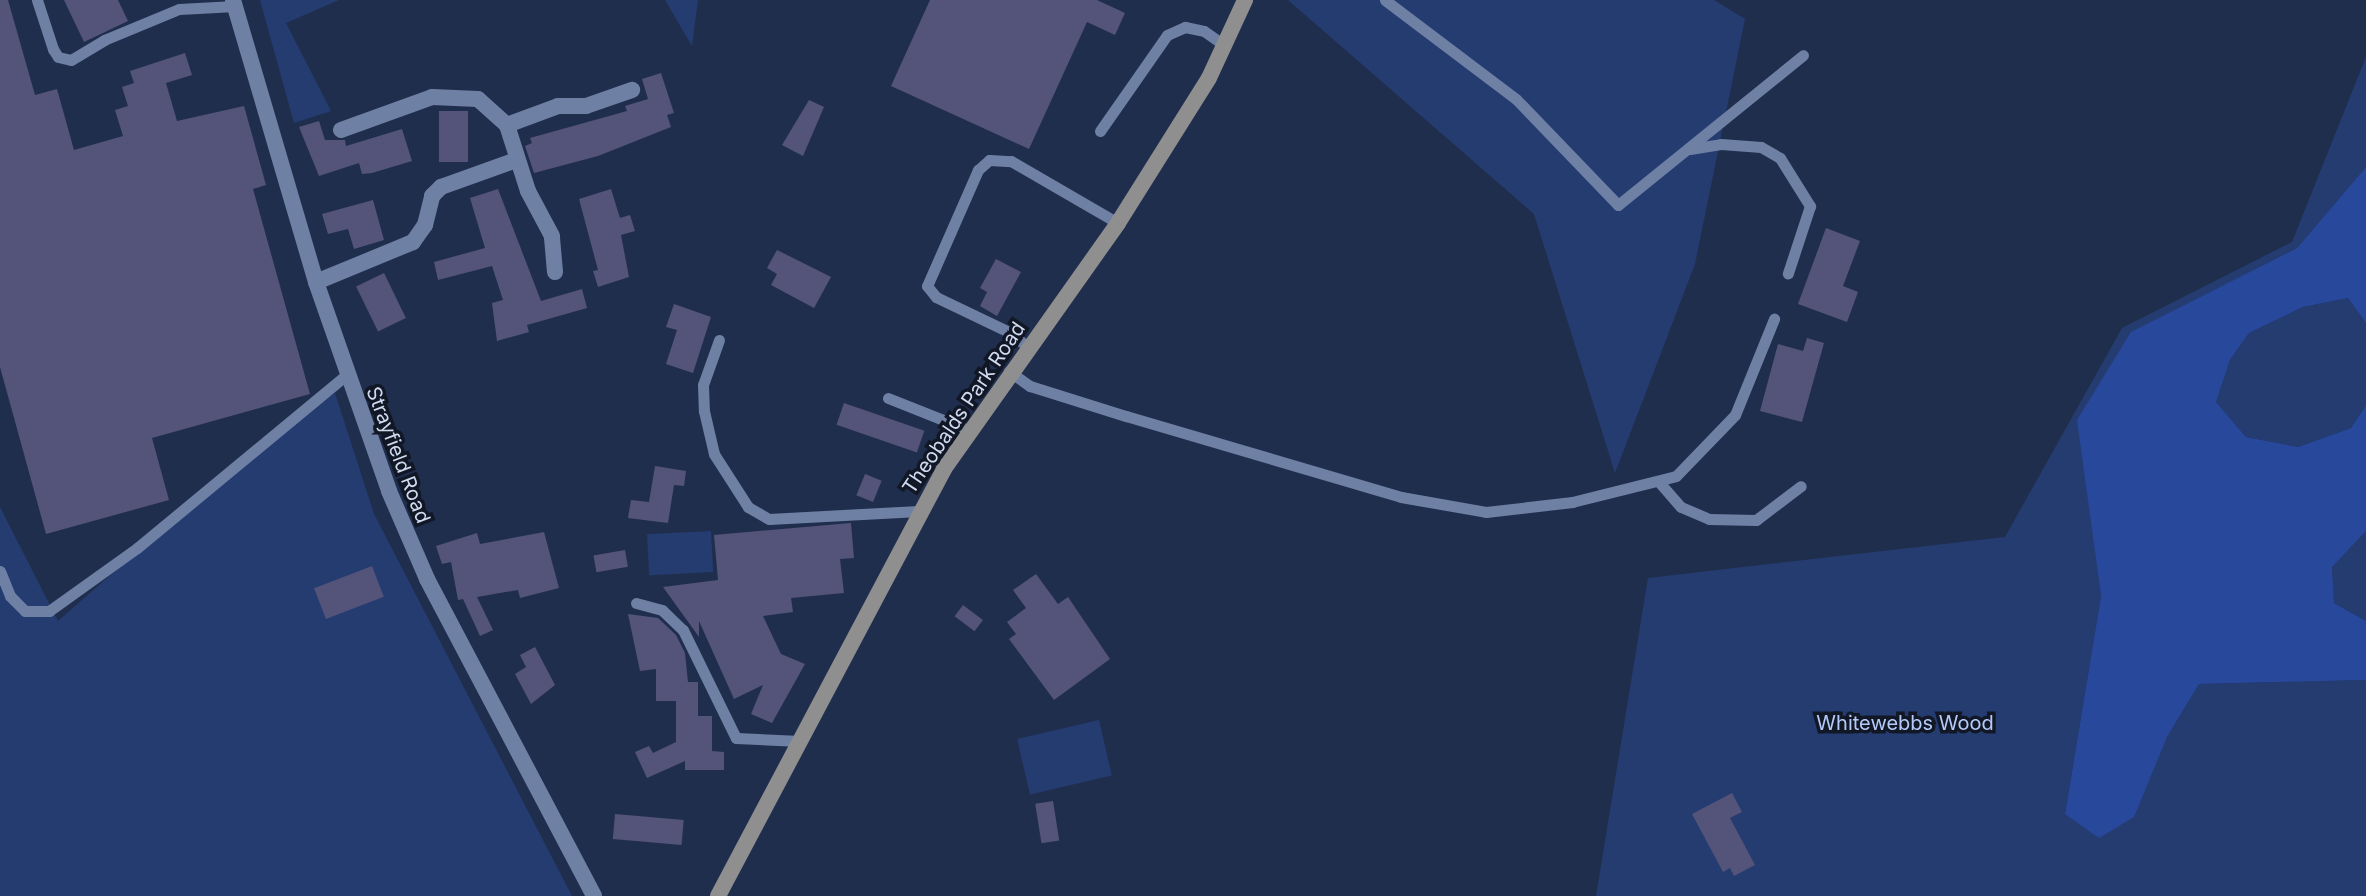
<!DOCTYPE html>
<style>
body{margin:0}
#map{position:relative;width:2366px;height:896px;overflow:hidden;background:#202e4e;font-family:Inter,sans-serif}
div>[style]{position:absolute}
.green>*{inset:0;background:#253c71;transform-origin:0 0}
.water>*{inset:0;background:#27489b}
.building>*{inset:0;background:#545379;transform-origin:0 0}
.lane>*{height:11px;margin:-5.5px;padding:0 5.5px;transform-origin:5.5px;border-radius:5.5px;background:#6f80a5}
.street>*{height:16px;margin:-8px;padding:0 8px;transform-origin:8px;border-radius:8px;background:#6f80a5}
.secondary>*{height:16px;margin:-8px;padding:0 8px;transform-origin:8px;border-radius:8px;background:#8f8f8f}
span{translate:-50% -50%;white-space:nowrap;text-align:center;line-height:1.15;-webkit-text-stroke:7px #111725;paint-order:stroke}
.street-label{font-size:20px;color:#d1dbf0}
.park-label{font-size:20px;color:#b4caf8}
</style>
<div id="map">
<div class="green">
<div style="clip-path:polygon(260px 0,339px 0,286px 23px,331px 111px,294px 123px)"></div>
<div style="clip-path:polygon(665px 0,698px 0,692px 46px)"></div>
<div style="clip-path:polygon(1288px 0,1714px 0,1745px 19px,1695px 264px,1615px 473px,1534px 214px)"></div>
<div style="clip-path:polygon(evenodd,2366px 57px,2366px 167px,2297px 248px,2132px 332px,2078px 420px,2101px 596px,2065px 814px,2167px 737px,2199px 684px,2366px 680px,2366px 896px,1596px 896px,1648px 578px,2005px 537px,2122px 328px,2292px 242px,2366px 57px,1742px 812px,1730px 818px,1730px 868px,1723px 871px,1693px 815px,1742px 812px)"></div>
<div style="clip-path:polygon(2348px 298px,2366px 323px,2366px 405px,2351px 428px,2298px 447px,2246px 437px,2216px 402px,2230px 360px,2249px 333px,2303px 307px)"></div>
<div style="clip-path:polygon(335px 393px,374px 514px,572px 896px,0 896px,0 507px,58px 621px,235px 466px)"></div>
<div style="left:711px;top:531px;width:41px;height:64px;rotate:87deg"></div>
<div style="clip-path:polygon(2366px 531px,2366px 621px,2334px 603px,2332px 566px)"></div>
<div style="left:1099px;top:720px;width:57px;height:84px;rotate:77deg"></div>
</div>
<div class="water">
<div style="clip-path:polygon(2366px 167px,2366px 323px,2348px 298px,2303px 307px,2249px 333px,2230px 360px,2216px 402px,2246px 437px,2298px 447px,2351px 428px,2366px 405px,2366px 531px,2332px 567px,2334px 603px,2366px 621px,2366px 680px,2199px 684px,2167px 737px,2134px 817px,2099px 838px,2065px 814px,2101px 596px,2077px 420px,2131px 332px,2297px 248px)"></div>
</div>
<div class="building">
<div style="clip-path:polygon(0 0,8px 0,35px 95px,57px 89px,74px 150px,123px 136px,115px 110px,128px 106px,122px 87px,134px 83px,130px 71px,185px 53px,192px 75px,166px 83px,177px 121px,244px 106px,266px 185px,253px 189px,310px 394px,152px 438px,169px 500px,46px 534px,0 367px)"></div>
<div style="clip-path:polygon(64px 0,118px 0,128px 21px,84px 42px)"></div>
<div style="clip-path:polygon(930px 0,1097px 0,1125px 13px,1115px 35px,1087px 22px,1029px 149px,891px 86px)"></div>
<div style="clip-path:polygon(661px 73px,674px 113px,667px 115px,671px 127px,598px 156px,534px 173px,525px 146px,532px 143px,530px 138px,627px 111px,625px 106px,648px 99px,642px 79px)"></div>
<div style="clip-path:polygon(809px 100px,824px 107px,803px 156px,782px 145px)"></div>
<div style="left:439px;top:111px;width:29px;height:51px"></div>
<div style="clip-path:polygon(319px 121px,325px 140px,345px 140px,346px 146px,402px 129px,412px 161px,372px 173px,362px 174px,359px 163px,319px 176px,299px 127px)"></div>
<div style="clip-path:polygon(498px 189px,541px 301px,582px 289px,587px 308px,527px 325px,529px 332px,497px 341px,492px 303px,503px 300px,492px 266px,438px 280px,434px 262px,485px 248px,470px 198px)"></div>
<div style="clip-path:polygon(611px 189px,620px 218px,630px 215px,635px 231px,621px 235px,629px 277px,598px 287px,593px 271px,598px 270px,579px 199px)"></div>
<div style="clip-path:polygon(373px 200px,384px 240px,354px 249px,348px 229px,328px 234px,322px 214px)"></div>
<div style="clip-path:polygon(1826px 228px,1860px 241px,1843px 286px,1858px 292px,1847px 322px,1798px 304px)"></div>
<div style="clip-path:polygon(777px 250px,831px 277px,814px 308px,771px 285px,777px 274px,767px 268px)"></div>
<div style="clip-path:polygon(996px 259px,1021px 272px,997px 316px,980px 306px,987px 292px,980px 288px)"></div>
<div style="left:384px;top:273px;width:50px;height:31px;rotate:64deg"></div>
<div style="clip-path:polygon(674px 304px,711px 317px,693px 373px,666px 364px,677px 330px,666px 327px)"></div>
<div style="clip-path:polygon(1807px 338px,1824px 343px,1802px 422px,1760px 411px,1778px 344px,1803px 351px)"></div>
<div style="left:844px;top:403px;width:85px;height:23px;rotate:19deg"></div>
<div style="clip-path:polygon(655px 466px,686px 471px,684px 486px,674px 485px,668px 523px,628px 518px,631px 500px,649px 502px)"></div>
<div style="left:865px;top:474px;width:18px;height:23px;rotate:22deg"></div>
<div style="clip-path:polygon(851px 523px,854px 558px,840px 559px,844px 593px,791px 598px,793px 612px,763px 616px,781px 654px,805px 664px,772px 723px,751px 714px,763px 685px,734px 699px,699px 621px,699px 637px,663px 587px,718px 580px,714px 535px)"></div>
<div style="clip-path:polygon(544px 532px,559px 588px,520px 598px,518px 590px,477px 597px,493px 630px,480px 636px,463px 599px,458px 600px,451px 562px,442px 564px,436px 546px,477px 533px,480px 544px)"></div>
<div style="left:625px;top:550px;width:17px;height:32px;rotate:80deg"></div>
<div style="left:372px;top:566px;width:33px;height:62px;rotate:69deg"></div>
<div style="clip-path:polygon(1036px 574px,1058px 604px,1068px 597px,1110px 659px,1054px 700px,1009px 639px,1016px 634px,1007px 622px,1026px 608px,1013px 590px)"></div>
<div style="left:963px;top:605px;width:25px;height:14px;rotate:37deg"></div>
<div style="clip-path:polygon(628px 614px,658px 618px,676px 635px,685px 653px,688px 682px,698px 682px,698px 716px,712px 716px,712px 751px,724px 752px,724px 770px,685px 770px,685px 761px,647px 778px,635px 752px,649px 746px,653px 753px,676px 742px,676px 701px,656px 701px,656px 669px,640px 671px)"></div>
<div style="clip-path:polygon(535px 647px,555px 685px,531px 704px,515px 674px,526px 667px,520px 655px)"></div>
<div style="clip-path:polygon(1732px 793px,1742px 812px,1730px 818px,1755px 865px,1734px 876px,1730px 868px,1723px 872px,1692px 814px)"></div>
<div style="left:1053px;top:801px;width:40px;height:18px;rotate:81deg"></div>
<div style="left:615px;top:814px;width:69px;height:25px;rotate:5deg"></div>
</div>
<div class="lane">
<div style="left:37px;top:0;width:52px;rotate:71.9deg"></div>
<div style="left:53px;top:49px;width:9px;rotate:58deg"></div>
<div style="left:58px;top:57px;width:13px;rotate:13deg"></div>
<div style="left:71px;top:60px;width:39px;rotate:-31deg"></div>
<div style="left:104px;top:40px;width:81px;rotate:-22.5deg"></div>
<div style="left:179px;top:9px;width:56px;rotate:-3.1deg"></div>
<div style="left:1385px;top:0;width:164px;rotate:37.1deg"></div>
<div style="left:1516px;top:99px;width:147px;rotate:46.1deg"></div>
<div style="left:1618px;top:205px;width:238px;rotate:-39deg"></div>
<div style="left:1100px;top:131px;width:117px;rotate:-55.1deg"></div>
<div style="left:1167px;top:35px;width:20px;rotate:-24deg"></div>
<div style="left:1185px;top:27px;width:19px;rotate:12deg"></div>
<div style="left:1204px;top:31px;width:24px;rotate:35deg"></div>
<div style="left:1690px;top:149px;width:31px;rotate:-9deg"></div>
<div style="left:1721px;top:144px;width:40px;rotate:4.3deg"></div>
<div style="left:1761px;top:147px;width:22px;rotate:30deg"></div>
<div style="left:1780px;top:158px;width:57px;rotate:58deg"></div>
<div style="left:1810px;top:206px;width:71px;rotate:108.2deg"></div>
<div style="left:719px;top:340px;width:48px;rotate:109.6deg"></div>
<div style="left:703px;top:385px;width:26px;rotate:88deg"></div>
<div style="left:704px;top:411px;width:44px;rotate:76.9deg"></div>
<div style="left:714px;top:454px;width:63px;rotate:57.3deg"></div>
<div style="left:748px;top:507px;width:24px;rotate:30deg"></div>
<div style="left:769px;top:519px;width:150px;rotate:-3.1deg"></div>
<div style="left:1028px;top:347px;width:24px;rotate:-142deg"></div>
<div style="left:1009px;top:332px;width:81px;rotate:-154.4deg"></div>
<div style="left:936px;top:297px;width:14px;rotate:-129deg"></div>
<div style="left:927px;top:286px;width:127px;rotate:-66.3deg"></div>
<div style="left:978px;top:170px;width:15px;rotate:-42deg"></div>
<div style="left:989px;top:160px;width:22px;rotate:3deg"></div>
<div style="left:1011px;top:161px;width:124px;rotate:30.1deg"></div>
<div style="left:1009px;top:371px;width:26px;rotate:36deg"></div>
<div style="left:1030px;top:386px;width:101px;rotate:17.4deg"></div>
<div style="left:1126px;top:416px;width:287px;rotate:16.4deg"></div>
<div style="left:1401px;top:497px;width:86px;rotate:10deg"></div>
<div style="left:1486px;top:512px;width:87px;rotate:-6.6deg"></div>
<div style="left:1572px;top:502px;width:107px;rotate:-14deg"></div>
<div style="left:1676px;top:476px;width:85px;rotate:-46deg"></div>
<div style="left:1735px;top:415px;width:104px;rotate:-67.9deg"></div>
<div style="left:888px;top:398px;width:87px;rotate:21.6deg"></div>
<div style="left:1659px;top:482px;width:33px;rotate:49deg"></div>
<div style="left:1681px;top:507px;width:30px;rotate:23deg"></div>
<div style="left:1709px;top:519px;width:47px;rotate:1.2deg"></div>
<div style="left:1756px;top:520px;width:56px;rotate:-37.1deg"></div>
<div style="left:0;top:571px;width:27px;rotate:68deg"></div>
<div style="left:10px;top:596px;width:21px;rotate:45deg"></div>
<div style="left:25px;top:611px;width:24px"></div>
<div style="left:49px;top:611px;width:108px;rotate:-35.6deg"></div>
<div style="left:137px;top:548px;width:271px;rotate:-39.6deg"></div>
<div style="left:636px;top:603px;width:27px;rotate:15deg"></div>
<div style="left:662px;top:610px;width:29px;rotate:44deg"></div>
<div style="left:683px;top:630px;width:120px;rotate:63.9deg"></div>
<div style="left:736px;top:738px;width:64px;rotate:2.7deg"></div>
</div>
<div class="street">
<div style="left:233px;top:0;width:294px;rotate:73.6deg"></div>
<div style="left:316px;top:282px;width:221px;rotate:70.7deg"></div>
<div style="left:389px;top:491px;width:96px;rotate:66.6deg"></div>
<div style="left:427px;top:579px;width:358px;rotate:62.2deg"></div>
<div style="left:341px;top:130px;width:97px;rotate:-19.9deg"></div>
<div style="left:432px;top:97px;width:46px;rotate:2.5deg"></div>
<div style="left:478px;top:99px;width:39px;rotate:42deg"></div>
<div style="left:555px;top:272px;width:36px;rotate:-95deg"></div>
<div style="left:552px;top:236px;width:51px;rotate:-118.1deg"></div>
<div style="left:528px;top:191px;width:69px;rotate:-107.7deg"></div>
<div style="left:507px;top:125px;width:54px;rotate:-20.4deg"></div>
<div style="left:558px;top:106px;width:28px"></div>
<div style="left:586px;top:106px;width:49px;rotate:-19.2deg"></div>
<div style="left:316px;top:282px;width:105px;rotate:-22.4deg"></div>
<div style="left:413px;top:242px;width:21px;rotate:-55deg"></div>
<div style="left:425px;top:225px;width:30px;rotate:-76deg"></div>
<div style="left:432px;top:196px;width:13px;rotate:-45deg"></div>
<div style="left:441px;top:187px;width:80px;rotate:-19.8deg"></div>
</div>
<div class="secondary">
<div style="left:718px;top:896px;width:483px;rotate:-62.1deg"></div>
<div style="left:944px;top:469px;width:301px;rotate:-54.7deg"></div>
<div style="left:1118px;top:223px;width:171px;rotate:-57.9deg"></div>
<div style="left:1209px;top:78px;width:86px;rotate:-65.2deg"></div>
</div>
<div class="street-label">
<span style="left:964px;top:408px;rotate:-56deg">Theobalds Park Road</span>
<span style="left:398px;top:455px;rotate:69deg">Strayfield Road</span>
</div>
<div class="park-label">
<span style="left:1905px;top:723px">Whitewebbs Wood</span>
</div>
</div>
